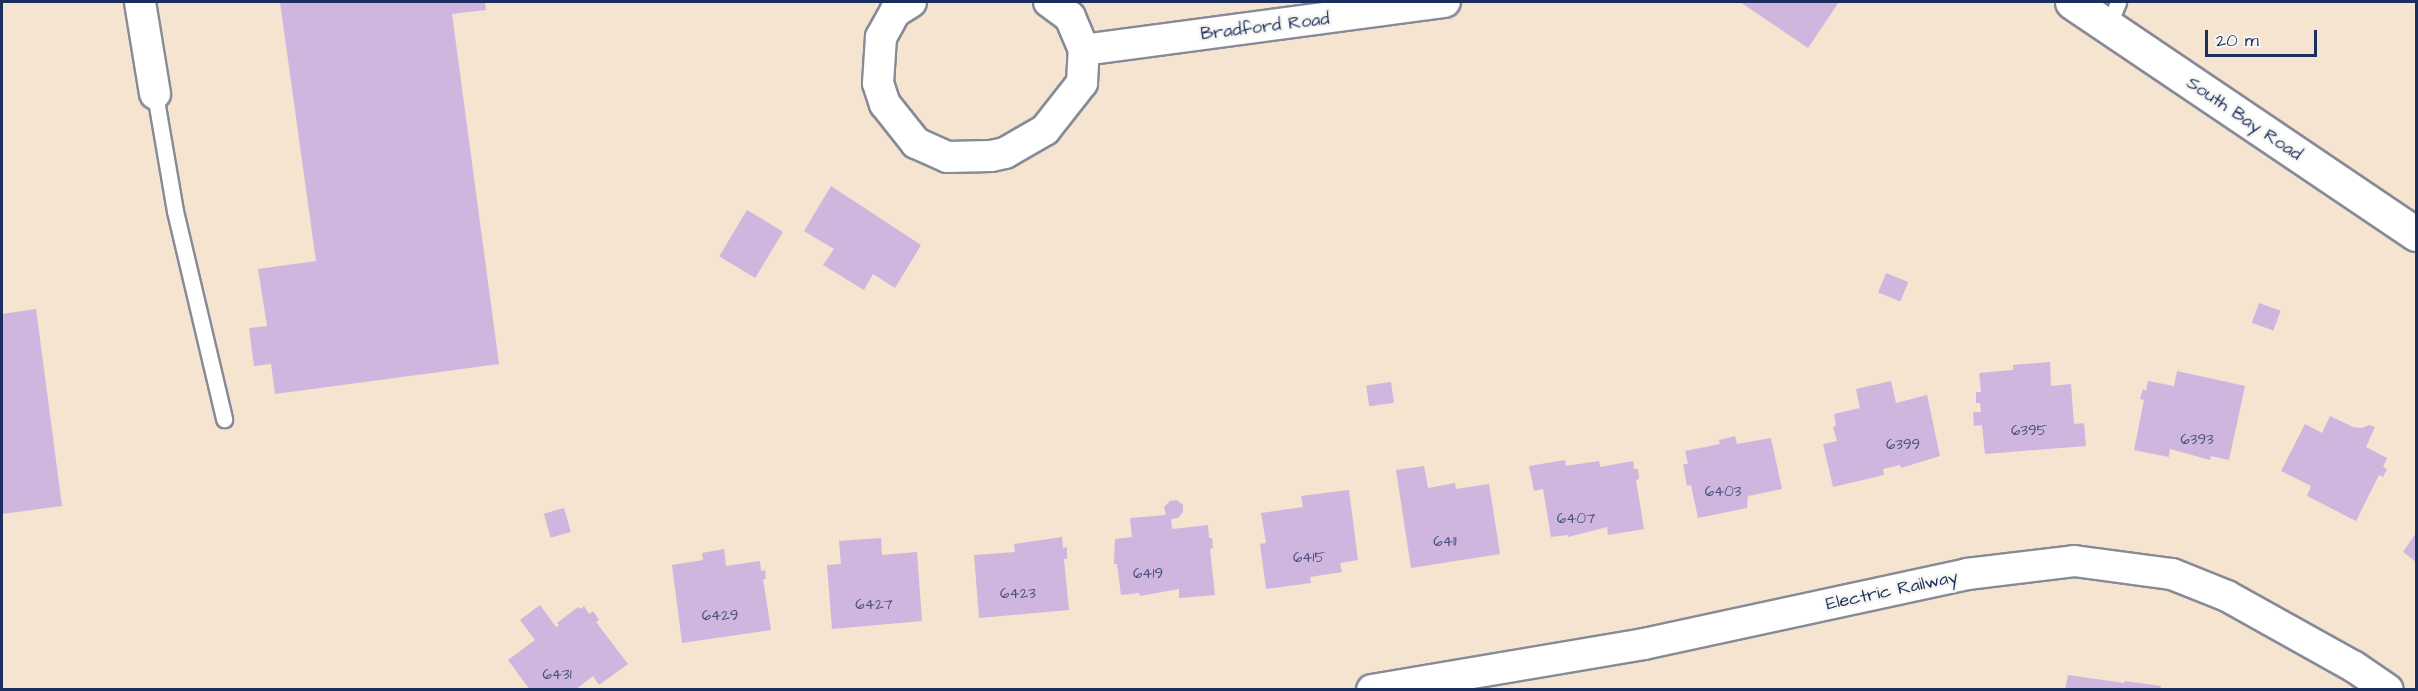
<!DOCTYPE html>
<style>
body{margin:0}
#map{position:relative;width:2418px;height:691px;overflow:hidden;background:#f4e4d0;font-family:"Architects Daughter",sans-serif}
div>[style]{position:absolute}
.building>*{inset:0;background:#ceb6df;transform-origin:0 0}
.roads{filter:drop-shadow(2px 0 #888a97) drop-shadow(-2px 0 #888a97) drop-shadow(0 2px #888a97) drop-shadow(0 -2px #888a97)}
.service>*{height:15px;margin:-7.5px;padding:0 7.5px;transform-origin:7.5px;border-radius:7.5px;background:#fff}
.minor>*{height:30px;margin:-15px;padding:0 15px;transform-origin:15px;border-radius:15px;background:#fff}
.tertiary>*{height:33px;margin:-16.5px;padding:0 16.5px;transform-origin:16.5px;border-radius:16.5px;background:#fff}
span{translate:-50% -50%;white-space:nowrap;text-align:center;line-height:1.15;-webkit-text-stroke:5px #f6f6f2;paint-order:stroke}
.number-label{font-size:15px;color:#48517e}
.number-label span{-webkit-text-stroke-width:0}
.street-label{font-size:18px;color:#1b2f5e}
.frame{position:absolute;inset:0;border:3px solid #1b2f5e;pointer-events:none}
.scale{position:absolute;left:2205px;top:30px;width:112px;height:27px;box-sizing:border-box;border:3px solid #1b2f5e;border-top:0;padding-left:8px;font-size:18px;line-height:21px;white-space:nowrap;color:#1b2f5e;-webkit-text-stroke:4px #f6f6f2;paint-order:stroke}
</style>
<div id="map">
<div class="building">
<div style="clip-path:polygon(280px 2px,485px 2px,486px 10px,452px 14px,499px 364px,275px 394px,271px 364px,254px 366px,249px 328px,267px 326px,258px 269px,316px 261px)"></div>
<div style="clip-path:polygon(1740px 2px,1839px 2px,1808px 48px)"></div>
<div style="clip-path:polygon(831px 186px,921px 245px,895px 288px,873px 274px,864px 290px,823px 265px,834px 249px,804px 231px)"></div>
<div style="left:747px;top:210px;width:42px;height:54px;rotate:31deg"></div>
<div style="left:1886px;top:273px;width:24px;height:21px;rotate:22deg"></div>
<div style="left:2259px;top:303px;width:23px;height:21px;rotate:20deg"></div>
<div style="clip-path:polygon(36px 309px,62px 506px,2px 514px,2px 314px)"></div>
<div style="clip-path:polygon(2050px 362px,2051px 386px,2071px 384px,2074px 424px,2084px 423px,2086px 446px,1985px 454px,1982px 425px,1974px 426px,1973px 412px,1981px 412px,1980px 403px,1976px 403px,1976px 392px,1981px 392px,1979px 373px,2013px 370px,2013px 365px)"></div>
<div style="clip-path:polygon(2177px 371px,2245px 386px,2229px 460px,2211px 456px,2210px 460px,2170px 449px,2169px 457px,2134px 450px,2144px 400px,2140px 399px,2143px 389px,2146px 391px,2148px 381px,2174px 386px)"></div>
<div style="clip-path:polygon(1891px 381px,1896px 403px,1927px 395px,1940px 456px,1901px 468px,1900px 465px,1883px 469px,1884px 475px,1833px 487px,1823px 444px,1837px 441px,1833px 427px,1836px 426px,1834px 414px,1860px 408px,1856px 389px)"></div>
<div style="left:1391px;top:382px;width:21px;height:25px;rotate:82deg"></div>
<div style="clip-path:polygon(2330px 416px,2353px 427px,2362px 428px,2369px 425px,2375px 427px,2366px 447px,2387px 458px,2383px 467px,2387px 469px,2383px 477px,2379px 475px,2356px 521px,2307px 496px,2311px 486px,2281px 471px,2305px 424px,2322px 433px)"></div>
<div style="clip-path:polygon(1735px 436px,1737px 444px,1771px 438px,1782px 489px,1748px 496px,1747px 508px,1698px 518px,1691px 485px,1687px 486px,1683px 464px,1688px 464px,1685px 451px,1720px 444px,1719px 440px)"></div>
<div style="clip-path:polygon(1565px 460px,1566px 466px,1599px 461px,1600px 467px,1633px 461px,1634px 469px,1638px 469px,1639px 479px,1636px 480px,1644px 529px,1608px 535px,1607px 527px,1568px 537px,1568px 535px,1551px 537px,1543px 489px,1534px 491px,1529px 466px)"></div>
<div style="clip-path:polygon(1424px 466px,1428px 488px,1455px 483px,1456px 489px,1489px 484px,1500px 554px,1411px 568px,1396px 470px)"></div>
<div style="clip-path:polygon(1349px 490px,1358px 560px,1340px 563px,1342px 572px,1310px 577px,1311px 583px,1266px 589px,1260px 544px,1266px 543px,1261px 513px,1303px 507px,1301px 496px)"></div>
<div style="clip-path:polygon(1177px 500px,1183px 505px,1183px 512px,1178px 518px,1171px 519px,1172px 529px,1208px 525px,1209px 538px,1212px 538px,1213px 548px,1210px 549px,1215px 595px,1179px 598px,1179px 589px,1140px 596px,1139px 593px,1121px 595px,1117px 564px,1114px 564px,1115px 539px,1132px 537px,1130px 518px,1166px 515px,1164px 507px,1170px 501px)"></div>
<div style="left:564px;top:508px;width:25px;height:21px;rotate:74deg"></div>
<div style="clip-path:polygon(2416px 533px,2416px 562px,2403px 552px)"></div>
<div style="clip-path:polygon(1062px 537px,1063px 548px,1067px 547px,1067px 559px,1064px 559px,1069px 610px,979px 618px,974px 555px,1015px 552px,1014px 544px)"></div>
<div style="clip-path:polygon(881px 538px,882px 555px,917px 552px,922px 621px,832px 629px,827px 565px,841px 564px,839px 541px)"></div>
<div style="clip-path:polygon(724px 549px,726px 566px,760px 561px,761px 571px,765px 570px,766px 579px,763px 579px,771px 630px,682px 643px,672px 565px,703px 560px,702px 553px)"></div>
<div style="clip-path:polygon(540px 605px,556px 627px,559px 625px,557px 623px,578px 607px,581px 609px,584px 606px,589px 614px,593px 611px,599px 620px,596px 622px,628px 664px,599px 685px,593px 676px,575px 690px,530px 690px,508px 660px,535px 640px,520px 620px)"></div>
<div style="clip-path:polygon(2068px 675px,2124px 683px,2125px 681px,2161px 686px,2160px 690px,2065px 690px)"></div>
</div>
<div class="roads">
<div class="service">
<div style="left:2108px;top:26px;width:26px;rotate:-67deg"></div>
<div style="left:155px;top:94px;width:119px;rotate:80.3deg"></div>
<div style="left:175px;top:211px;width:214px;rotate:76.7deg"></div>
</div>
<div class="minor">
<div style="left:140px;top:2px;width:93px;rotate:80.7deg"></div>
<div style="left:911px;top:2px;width:19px;rotate:148deg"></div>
<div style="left:895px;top:12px;width:29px;rotate:119deg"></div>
<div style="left:881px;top:37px;width:46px;rotate:93.7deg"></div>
<div style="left:878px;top:83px;width:22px;rotate:72deg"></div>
<div style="left:885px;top:104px;width:50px;rotate:51.5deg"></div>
<div style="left:916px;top:143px;width:34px;rotate:24deg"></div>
<div style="left:947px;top:157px;width:44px;rotate:-1.3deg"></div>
<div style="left:991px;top:156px;width:14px;rotate:-12deg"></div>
<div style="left:1005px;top:153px;width:46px;rotate:-29.9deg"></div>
<div style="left:1045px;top:130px;width:60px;rotate:-51.8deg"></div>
<div style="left:1082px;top:83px;width:33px;rotate:-87deg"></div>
<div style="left:1084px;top:50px;width:36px;rotate:-113deg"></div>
<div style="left:1070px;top:17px;width:26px;rotate:-144deg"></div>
<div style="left:1084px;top:50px;width:364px;rotate:-7.6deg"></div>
<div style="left:1372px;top:690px;width:276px;rotate:-9.6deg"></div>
<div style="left:1644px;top:644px;width:330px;rotate:-12.2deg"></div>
<div style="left:1967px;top:574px;width:108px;rotate:-6.9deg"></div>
<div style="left:2074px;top:561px;width:99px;rotate:7.6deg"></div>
<div style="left:2172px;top:574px;width:59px;rotate:21.8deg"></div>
<div style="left:2227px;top:596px;width:144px;rotate:29.1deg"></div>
<div style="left:2353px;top:666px;width:42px;rotate:34.4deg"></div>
</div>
<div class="tertiary">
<div style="left:2072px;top:2px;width:415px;rotate:34deg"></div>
</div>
</div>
<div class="number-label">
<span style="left:2029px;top:431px">6395</span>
<span style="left:2197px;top:440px">6393</span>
<span style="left:1903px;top:445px">6399</span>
<span style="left:1723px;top:492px">6403</span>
<span style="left:1576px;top:519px">6407</span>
<span style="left:1445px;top:542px">6411</span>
<span style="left:1309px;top:558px">6415</span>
<span style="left:1148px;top:574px">6419</span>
<span style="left:1018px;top:594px">6423</span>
<span style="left:874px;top:605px">6427</span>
<span style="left:720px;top:616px">6429</span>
<span style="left:557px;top:675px">6431</span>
</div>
<div class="street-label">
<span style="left:1265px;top:27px;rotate:-7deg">Bradford Road</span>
<span style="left:2244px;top:119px;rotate:34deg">South Bay Road</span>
<span style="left:1892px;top:591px;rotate:-12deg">Electric Railway</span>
</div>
<div class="frame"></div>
<div class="scale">20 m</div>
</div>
